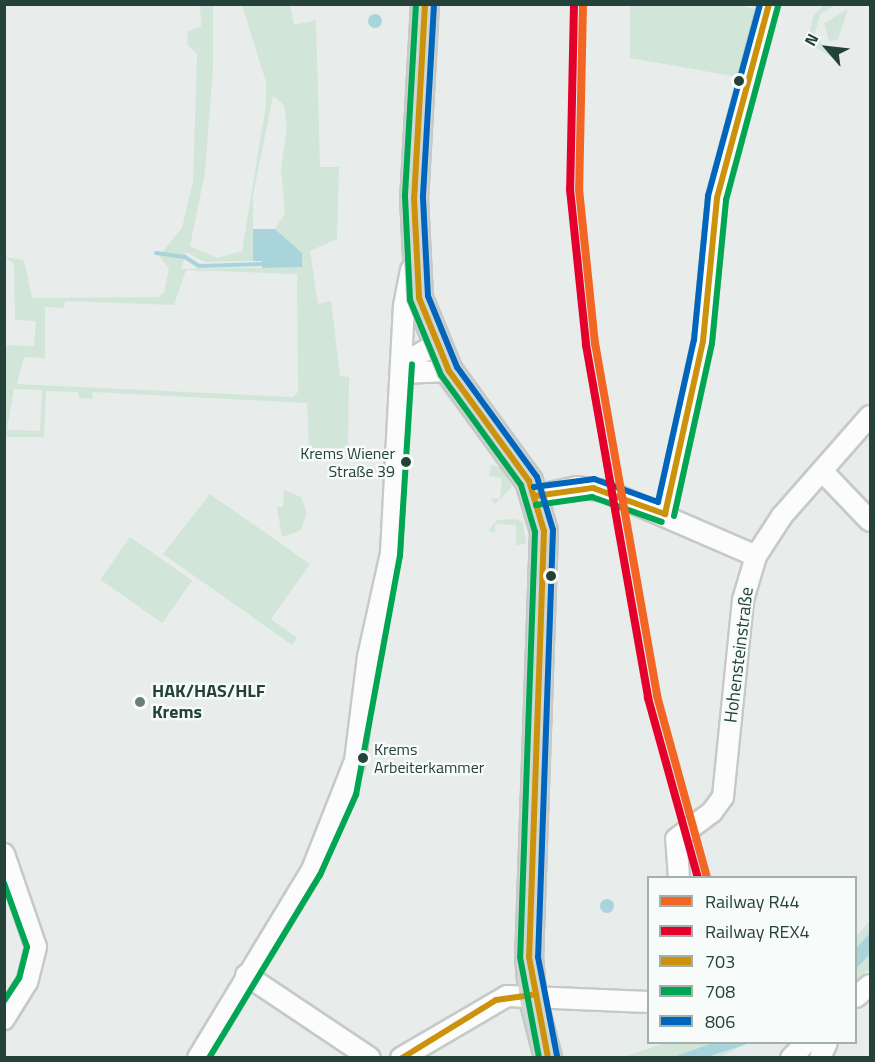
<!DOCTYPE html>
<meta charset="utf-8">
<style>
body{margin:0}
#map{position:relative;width:875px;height:1062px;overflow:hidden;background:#e8edeb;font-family:"Titillium Web",sans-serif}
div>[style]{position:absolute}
.green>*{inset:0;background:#d1e6d8;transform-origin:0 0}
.water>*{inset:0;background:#a9d4db}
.round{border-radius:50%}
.stream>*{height:4px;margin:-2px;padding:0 2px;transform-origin:2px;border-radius:2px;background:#a9d4db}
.roads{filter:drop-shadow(2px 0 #c5cac8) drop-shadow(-2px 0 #c5cac8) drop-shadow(0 2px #c5cac8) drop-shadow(0 -2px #c5cac8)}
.minor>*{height:20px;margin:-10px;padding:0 10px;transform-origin:10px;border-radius:10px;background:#fcfcfc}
.major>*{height:26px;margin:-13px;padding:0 13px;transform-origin:13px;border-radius:13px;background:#cfd7d5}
.bus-1>*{height:6px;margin:-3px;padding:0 3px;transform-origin:3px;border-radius:3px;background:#cd920c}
.bus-2>*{height:6px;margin:-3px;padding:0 3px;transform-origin:3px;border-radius:3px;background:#00a651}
.bus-3>*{height:6px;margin:-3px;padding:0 3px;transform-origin:3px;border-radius:3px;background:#0065bd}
.rail-1>*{height:8px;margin:-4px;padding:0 4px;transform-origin:4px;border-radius:4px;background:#f26522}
.rail-2>*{height:8px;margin:-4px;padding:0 4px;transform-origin:4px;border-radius:4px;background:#e4002b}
.dots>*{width:16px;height:16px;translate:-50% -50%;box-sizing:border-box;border:3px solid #f7fbf9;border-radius:50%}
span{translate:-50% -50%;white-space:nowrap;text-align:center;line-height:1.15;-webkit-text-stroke:4.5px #f7fbf9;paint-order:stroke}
.bus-label{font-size:16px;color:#24423a}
.right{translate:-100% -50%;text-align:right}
.left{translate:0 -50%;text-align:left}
.street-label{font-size:18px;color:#24423a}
.poi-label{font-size:18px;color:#24423a;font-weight:700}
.frame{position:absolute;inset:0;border:6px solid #24423a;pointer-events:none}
.legend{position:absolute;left:647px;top:876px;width:210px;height:168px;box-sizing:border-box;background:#f7fbf9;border:2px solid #a3b1ad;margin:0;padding:8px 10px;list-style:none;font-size:18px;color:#24423a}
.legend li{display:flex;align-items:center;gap:12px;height:30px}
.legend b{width:30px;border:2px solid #a3b1ad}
.north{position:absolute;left:797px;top:18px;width:60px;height:60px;-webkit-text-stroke:4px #f7fbf9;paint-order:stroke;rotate:298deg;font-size:16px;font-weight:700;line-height:24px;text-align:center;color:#24423a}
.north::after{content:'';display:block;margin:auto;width:21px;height:27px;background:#24423a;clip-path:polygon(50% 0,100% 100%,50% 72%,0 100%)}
</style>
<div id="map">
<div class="green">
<div style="clip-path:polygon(evenodd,200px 4px,213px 5px,213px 69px,205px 172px,190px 246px,217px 258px,242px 251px,266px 104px,266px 82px,242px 5px,290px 5px,294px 25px,316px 20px,320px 167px,339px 167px,337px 239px,310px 251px,318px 304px,331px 301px,340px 376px,349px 377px,348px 448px,309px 448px,307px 403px,93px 392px,92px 399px,79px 398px,78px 392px,46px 391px,44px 437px,5px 437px,5px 345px,34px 346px,36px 321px,15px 320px,14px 264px,4px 257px,24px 260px,32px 298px,158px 297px,164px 292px,169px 268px,159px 256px,182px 228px,193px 181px,197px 54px,187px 44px,188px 31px,201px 26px,200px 4px,273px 96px,284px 105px,287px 127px,281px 170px,285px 213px,275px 229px,302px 253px,302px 267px,181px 269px,186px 252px,205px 262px,253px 261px,253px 196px,273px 96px,200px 4px,186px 270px,297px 274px,298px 392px,293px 397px,17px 384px,24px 357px,45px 358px,45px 307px,64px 308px,65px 301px,174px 305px,186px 270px,200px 4px,14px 389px,42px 390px,40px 431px,7px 430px,14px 389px)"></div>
<div style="clip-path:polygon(731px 4px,759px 10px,738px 77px,630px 58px,630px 5px)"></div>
<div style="clip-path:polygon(825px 4px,836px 5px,820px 14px,815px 33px,823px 46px,836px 49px,833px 58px,816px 48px,809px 34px,814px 14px)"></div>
<div style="clip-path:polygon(848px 9px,838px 40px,829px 41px,824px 23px)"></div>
<div style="clip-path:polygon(491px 465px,502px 467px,512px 487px,495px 504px,490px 498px,500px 499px,502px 478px,489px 476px)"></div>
<div style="clip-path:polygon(284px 490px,301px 497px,307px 514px,300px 531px,282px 537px,277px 507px,283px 507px)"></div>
<div style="clip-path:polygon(210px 494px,310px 564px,271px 619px,297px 638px,292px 645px,163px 554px)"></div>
<div style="clip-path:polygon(516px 519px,523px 522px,526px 544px,516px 545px,516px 525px,495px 524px,495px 533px,488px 531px,497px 520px)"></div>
<div style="left:130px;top:537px;width:76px;height:52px;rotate:35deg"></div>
<div style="clip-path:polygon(870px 921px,870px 933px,856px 948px,856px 936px)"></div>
<div style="clip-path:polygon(870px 954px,870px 968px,856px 982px,856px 969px)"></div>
<div style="clip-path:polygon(665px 1043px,665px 1042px,715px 1043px,674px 1057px,623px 1057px)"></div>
<div style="clip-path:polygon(746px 1044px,720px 1057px,708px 1058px)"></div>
</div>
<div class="water">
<div class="round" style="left:368px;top:14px;width:14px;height:14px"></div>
<div style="clip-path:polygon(253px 229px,275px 229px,302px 253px,302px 267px,262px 268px,262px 261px,253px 261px)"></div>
<div class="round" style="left:600px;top:899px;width:14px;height:14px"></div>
<div style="clip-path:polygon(870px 933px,870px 954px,856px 969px,856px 948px)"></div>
<div style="clip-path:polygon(715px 1042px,750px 1043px,708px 1057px,674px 1057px)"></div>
</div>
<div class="stream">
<div style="left:156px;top:253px;width:29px;rotate:8deg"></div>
<div style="left:185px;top:257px;width:17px;rotate:33deg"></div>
<div style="left:199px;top:266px;width:63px;rotate:-1.8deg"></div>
</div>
<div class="roads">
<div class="minor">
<div style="left:403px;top:363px;width:35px;rotate:-29deg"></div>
<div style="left:402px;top:373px;width:47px;rotate:-2.4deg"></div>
<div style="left:822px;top:471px;width:69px;rotate:46.2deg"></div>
<div style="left:535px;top:496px;width:43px;rotate:-12.1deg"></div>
<div style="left:577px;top:487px;width:29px;rotate:8deg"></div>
<div style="left:606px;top:491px;width:163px;rotate:23.4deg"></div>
<div style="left:665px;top:514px;width:177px;rotate:-77.6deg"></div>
<div style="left:703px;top:341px;width:144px;rotate:-84.4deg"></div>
<div style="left:717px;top:198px;width:201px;rotate:-75deg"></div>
<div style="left:4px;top:854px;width:98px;rotate:71deg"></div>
<div style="left:36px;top:947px;width:36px;rotate:104deg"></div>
<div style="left:27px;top:982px;width:44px;rotate:121.9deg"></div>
<div style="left:679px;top:878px;width:39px;rotate:-94deg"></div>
<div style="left:676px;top:839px;width:45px;rotate:-36.9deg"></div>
<div style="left:712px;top:812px;width:19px;rotate:-54deg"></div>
<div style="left:723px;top:797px;width:198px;rotate:-84.2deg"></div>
<div style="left:743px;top:600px;width:46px;rotate:-73.5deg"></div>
<div style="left:756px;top:556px;width:48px;rotate:-57deg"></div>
<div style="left:782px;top:516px;width:133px;rotate:-48.7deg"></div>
<div style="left:246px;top:975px;width:149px;rotate:33.8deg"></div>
<div style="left:856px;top:997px;width:18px;rotate:-41deg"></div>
<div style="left:198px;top:1058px;width:220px;rotate:-58.8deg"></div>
<div style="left:312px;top:870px;width:117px;rotate:-68.5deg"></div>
<div style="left:355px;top:761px;width:105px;rotate:-82.9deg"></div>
<div style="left:368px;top:657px;width:107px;rotate:-77.5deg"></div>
<div style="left:391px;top:553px;width:247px;rotate:-87deg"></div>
<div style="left:404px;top:306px;width:37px;rotate:-79deg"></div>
<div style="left:401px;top:1058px;width:123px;rotate:-30.3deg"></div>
<div style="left:507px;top:996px;width:141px;rotate:2.4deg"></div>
<div style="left:791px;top:1058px;width:23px;rotate:-45deg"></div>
<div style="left:820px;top:1058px;width:17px;rotate:-66deg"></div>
</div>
<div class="major">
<div style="left:425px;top:4px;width:194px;rotate:93.2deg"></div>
<div style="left:414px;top:198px;width:100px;rotate:87.1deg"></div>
<div style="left:419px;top:298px;width:79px;rotate:67.7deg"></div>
<div style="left:449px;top:371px;width:136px;rotate:54deg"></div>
<div style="left:529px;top:481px;width:52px;rotate:73.3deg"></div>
<div style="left:544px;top:531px;width:426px;rotate:92deg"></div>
<div style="left:529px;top:957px;width:38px;rotate:85deg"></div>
<div style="left:532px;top:995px;width:65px;rotate:75.7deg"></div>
</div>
</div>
<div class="bus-1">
<div style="left:425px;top:4px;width:194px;rotate:93.2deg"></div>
<div style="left:414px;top:198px;width:100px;rotate:87.1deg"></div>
<div style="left:419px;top:298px;width:79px;rotate:67.7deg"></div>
<div style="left:449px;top:371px;width:136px;rotate:54deg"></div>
<div style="left:529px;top:481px;width:52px;rotate:73.3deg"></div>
<div style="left:544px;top:531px;width:426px;rotate:92deg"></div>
<div style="left:529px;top:957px;width:103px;rotate:79.3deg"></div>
<div style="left:535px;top:496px;width:59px;rotate:-7.9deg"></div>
<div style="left:593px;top:488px;width:77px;rotate:19.9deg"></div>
<div style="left:665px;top:514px;width:177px;rotate:-77.6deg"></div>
<div style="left:703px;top:341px;width:144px;rotate:-84.4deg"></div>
<div style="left:717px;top:198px;width:201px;rotate:-75deg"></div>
<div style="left:402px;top:1058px;width:110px;rotate:-31.7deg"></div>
<div style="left:496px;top:1000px;width:36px;rotate:-8deg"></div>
</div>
<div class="bus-2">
<div style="left:416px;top:4px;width:193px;rotate:93.3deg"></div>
<div style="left:405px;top:197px;width:103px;rotate:87.2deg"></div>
<div style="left:410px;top:300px;width:81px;rotate:67.5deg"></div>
<div style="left:441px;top:375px;width:136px;rotate:54deg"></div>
<div style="left:521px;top:485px;width:49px;rotate:73.4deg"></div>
<div style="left:535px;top:532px;width:425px;rotate:92deg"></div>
<div style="left:520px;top:957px;width:103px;rotate:79.3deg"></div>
<div style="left:536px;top:505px;width:57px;rotate:-8.1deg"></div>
<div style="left:592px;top:497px;width:74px;rotate:19.7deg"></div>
<div style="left:674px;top:516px;width:177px;rotate:-77.6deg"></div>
<div style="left:712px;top:343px;width:144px;rotate:-84.4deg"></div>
<div style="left:726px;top:200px;width:201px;rotate:-75deg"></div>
<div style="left:4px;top:883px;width:68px;rotate:70.2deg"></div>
<div style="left:27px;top:947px;width:32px;rotate:104deg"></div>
<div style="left:19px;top:978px;width:27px;rotate:123deg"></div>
<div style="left:209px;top:1058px;width:214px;rotate:-58.8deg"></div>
<div style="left:320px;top:875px;width:88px;rotate:-65.8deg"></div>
<div style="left:356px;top:795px;width:244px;rotate:-79.6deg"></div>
<div style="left:400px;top:555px;width:191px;rotate:-86.4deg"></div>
</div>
<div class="bus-3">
<div style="left:434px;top:5px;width:193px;rotate:93.3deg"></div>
<div style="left:423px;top:198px;width:98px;rotate:87.1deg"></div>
<div style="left:428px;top:296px;width:77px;rotate:67.8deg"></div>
<div style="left:457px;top:367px;width:136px;rotate:54deg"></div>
<div style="left:537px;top:477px;width:55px;rotate:73.2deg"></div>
<div style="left:553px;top:530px;width:427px;rotate:92deg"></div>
<div style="left:538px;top:957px;width:101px;rotate:79.1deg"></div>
<div style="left:534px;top:487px;width:61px;rotate:-7.6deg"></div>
<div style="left:594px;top:479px;width:68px;rotate:19.8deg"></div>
<div style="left:658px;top:502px;width:166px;rotate:-77.5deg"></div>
<div style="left:694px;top:340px;width:145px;rotate:-84.4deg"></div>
<div style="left:708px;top:196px;width:199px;rotate:-74.8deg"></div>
</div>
<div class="rail-1">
<div style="left:583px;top:4px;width:185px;rotate:91.2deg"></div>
<div style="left:579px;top:189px;width:155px;rotate:84.1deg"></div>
<div style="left:595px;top:343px;width:358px;rotate:80deg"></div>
<div style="left:657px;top:696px;width:189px;rotate:74.6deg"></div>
</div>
<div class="rail-2">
<div style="left:574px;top:4px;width:185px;rotate:91.2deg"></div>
<div style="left:570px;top:189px;width:157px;rotate:84.1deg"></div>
<div style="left:586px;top:345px;width:358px;rotate:80deg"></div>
<div style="left:648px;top:698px;width:187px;rotate:74.5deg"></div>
</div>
<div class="dots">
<div style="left:739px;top:81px;background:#24423a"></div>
<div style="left:406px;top:462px;background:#24423a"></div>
<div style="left:551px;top:576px;background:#24423a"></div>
<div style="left:140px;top:702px;background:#697e78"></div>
<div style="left:363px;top:758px;background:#24423a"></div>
</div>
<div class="bus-label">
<span class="right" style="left:395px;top:462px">Krems Wiener<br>Straße 39</span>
<span class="left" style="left:374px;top:758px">Krems<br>Arbeiterkammer</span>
</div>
<div class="street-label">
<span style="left:739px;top:655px;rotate:-83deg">Hohensteinstraße</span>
</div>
<div class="poi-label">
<span class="left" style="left:152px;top:702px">HAK/HAS/HLF<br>Krems</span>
</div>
<div class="frame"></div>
<ul class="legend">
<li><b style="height:8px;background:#f26522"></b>Railway R44</li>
<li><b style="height:8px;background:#e4002b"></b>Railway REX4</li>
<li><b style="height:8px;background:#cd920c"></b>703</li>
<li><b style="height:8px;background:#00a651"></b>708</li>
<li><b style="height:8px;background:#0065bd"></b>806</li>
</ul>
<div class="north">N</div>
</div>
